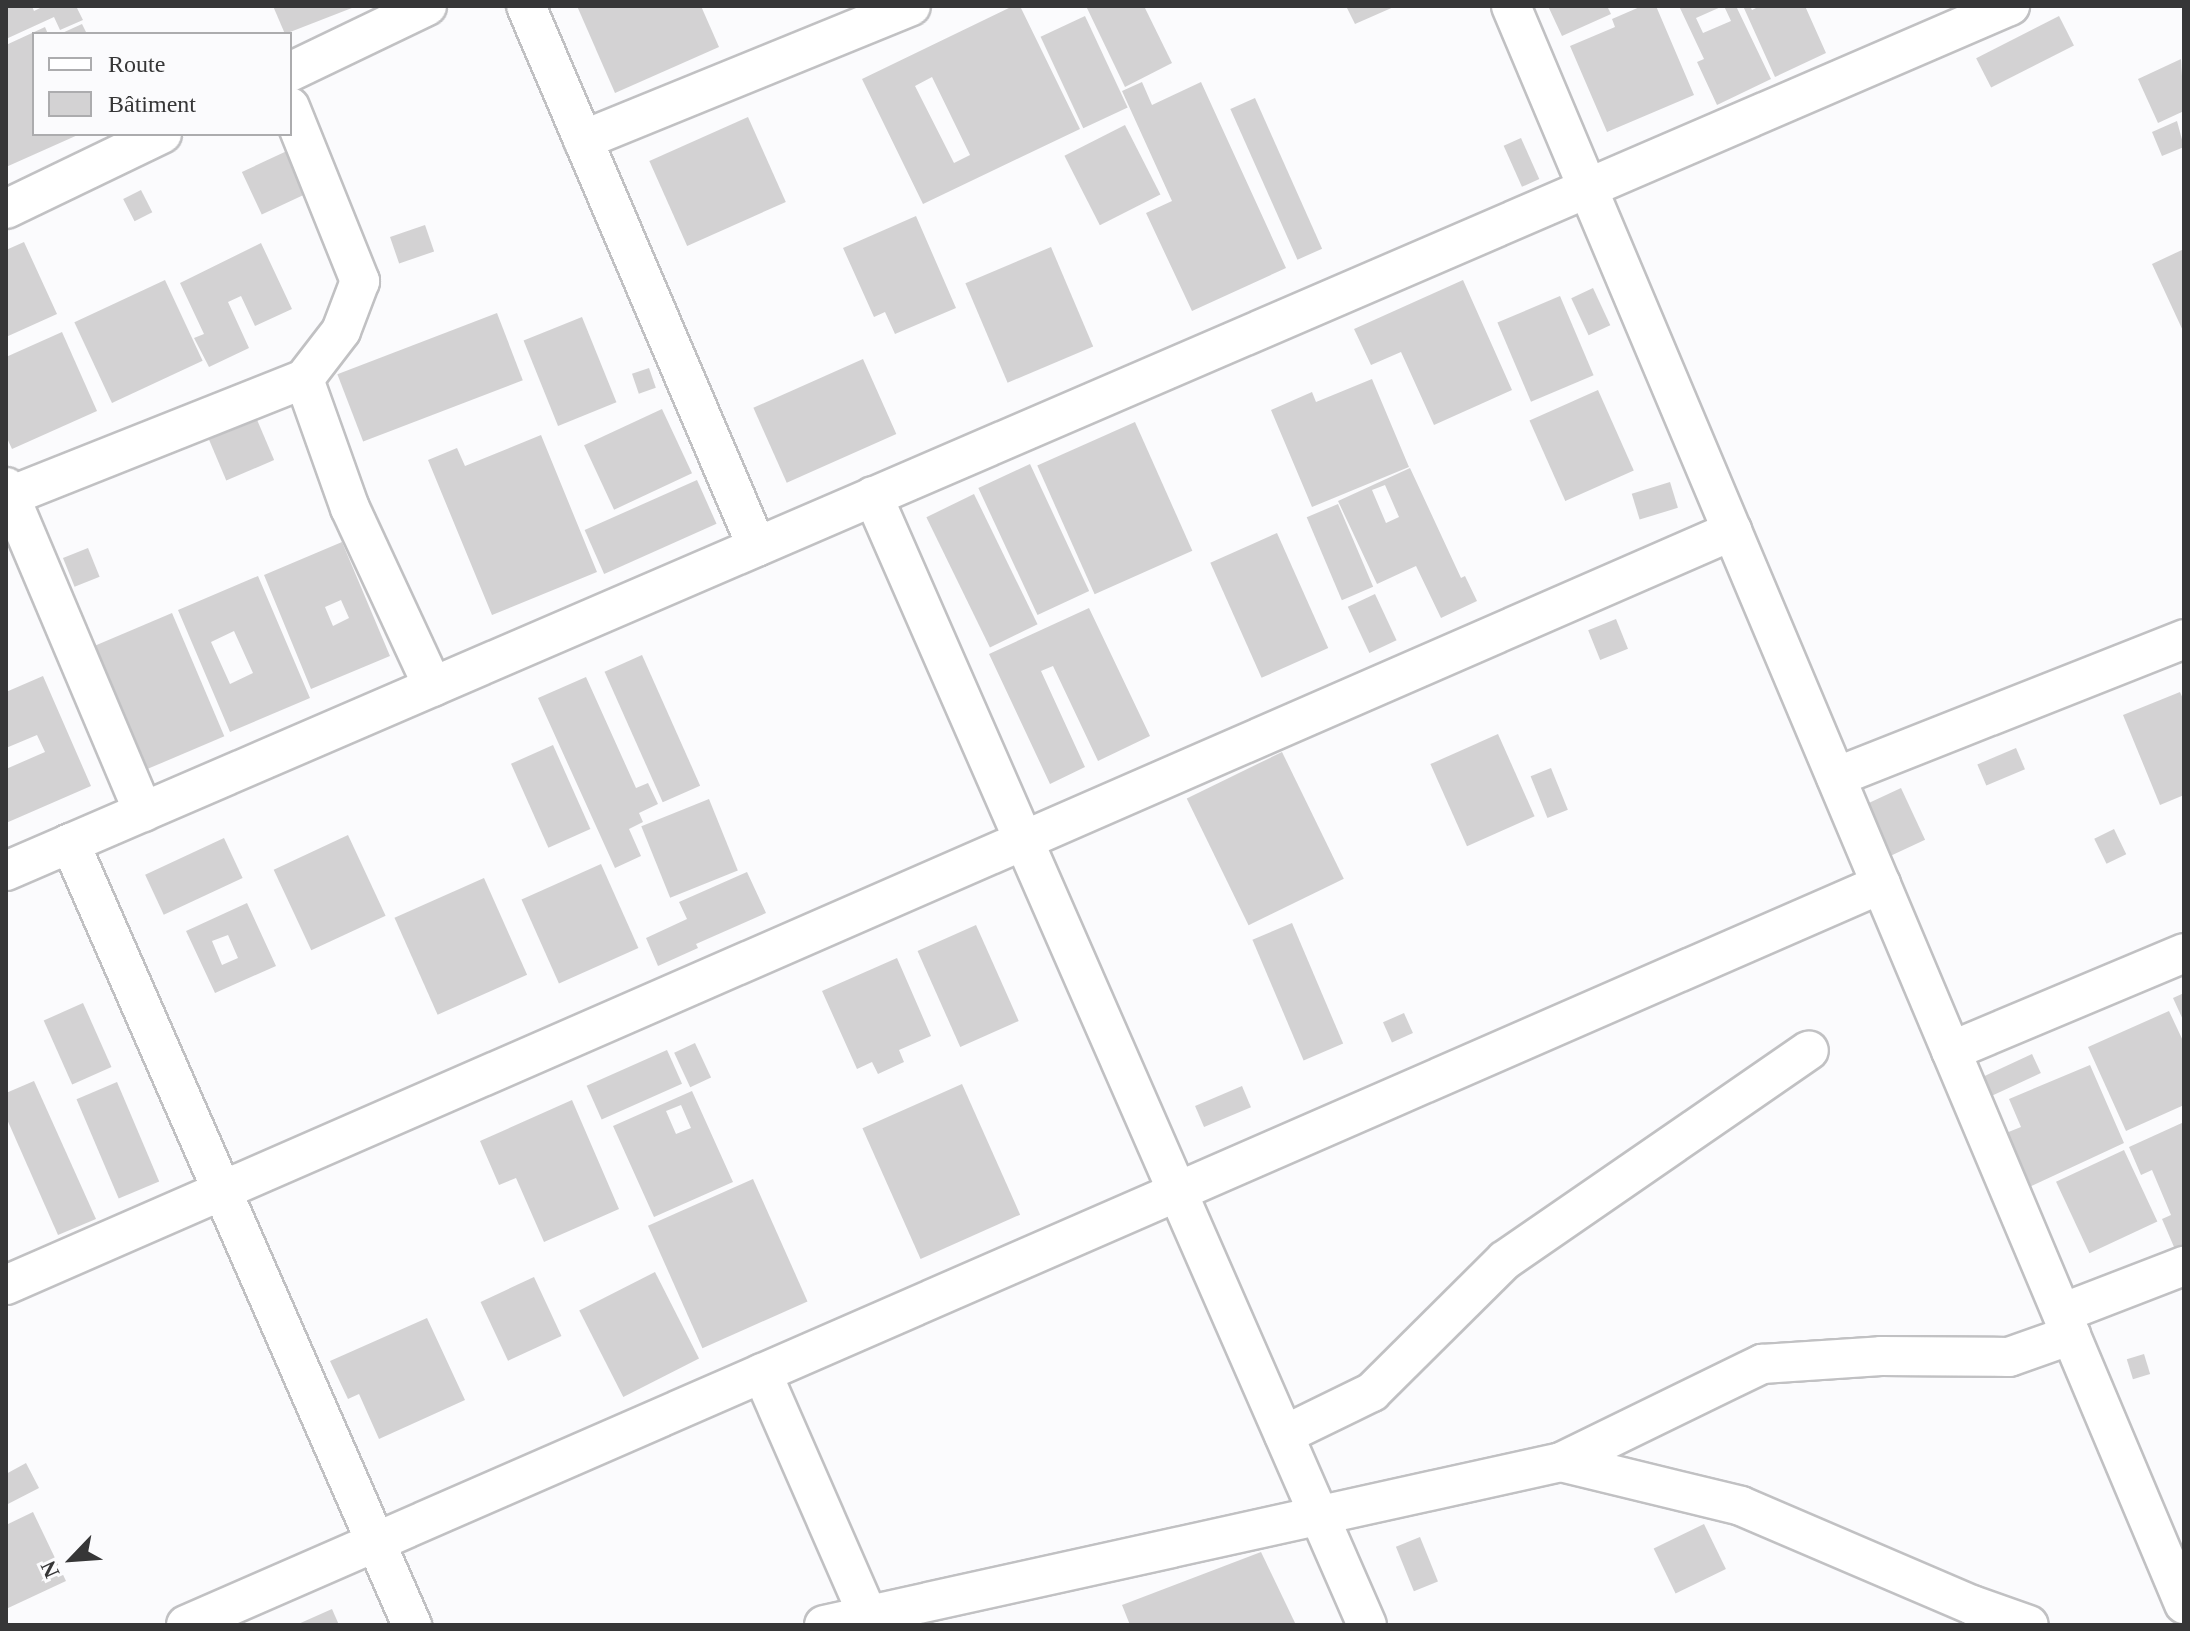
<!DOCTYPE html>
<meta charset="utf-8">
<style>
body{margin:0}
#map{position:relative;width:2190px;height:1631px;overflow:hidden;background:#fbfbfd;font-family:"Times New Roman",serif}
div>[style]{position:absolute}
.building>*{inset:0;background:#d3d2d3;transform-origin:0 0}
.roads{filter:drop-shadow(2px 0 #c1c1c3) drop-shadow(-2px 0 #c1c1c3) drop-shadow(0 2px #c1c1c3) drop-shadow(0 -2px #c1c1c3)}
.minor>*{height:38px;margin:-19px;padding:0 19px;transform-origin:19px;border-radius:19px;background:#fff}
span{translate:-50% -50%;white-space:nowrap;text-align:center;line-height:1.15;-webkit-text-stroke:6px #fbfbfd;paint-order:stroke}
.frame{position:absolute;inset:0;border:8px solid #363637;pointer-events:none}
.legend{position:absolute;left:32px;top:32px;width:260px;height:104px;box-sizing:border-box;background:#fbfbfd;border:2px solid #acacae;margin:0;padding:10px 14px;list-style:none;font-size:24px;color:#363637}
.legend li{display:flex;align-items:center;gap:16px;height:40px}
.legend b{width:40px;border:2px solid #acacae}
.north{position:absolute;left:32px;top:1519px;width:80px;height:80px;-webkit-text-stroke:6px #fbfbfd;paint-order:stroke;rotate:245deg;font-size:22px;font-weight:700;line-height:32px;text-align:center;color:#363637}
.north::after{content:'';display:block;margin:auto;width:28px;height:36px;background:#363637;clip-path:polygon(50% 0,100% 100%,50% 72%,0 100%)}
</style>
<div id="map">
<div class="building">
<div style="clip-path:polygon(6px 6px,32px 6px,34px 11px,44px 6px,76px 6px,83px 20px,60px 30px,54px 17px,6px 39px)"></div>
<div style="clip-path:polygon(273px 6px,357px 6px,285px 34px)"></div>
<div style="clip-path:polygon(577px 6px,701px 6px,719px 47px,615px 93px)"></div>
<div style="clip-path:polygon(evenodd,1013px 6px,1020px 6px,1080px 129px,923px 204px,862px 79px,1013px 6px,932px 77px,970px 155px,954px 163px,915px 86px,932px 77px)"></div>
<div style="clip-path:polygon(1086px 6px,1144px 6px,1172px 63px,1125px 87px)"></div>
<div style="clip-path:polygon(1346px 6px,1396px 6px,1355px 24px)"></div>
<div style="clip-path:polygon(1548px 6px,1607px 6px,1611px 14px,1562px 36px)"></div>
<div style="clip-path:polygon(1642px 6px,1656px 6px,1694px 95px,1607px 132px,1570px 46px,1615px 27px,1612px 19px)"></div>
<div style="clip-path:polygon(1679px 6px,1723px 6px,1696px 18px,1703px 33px,1731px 21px,1724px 6px,1736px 6px,1771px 79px,1717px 105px,1697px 62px,1704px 59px)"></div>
<div style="clip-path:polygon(1743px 6px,1750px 6px,1752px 10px,1760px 6px,1805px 6px,1826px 53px,1775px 77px)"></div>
<div style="left:1085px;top:16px;width:101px;height:49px;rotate:65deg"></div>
<div style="left:2059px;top:16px;width:33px;height:93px;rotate:63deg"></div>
<div style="clip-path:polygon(82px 24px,87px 34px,60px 34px)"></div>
<div style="clip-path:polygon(45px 27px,48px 34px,34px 34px,34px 134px,80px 134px,6px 167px,6px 45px)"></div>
<div style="clip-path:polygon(2181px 59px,2184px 111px,2158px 123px,2138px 79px)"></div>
<div style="clip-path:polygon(1142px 82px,1152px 105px,1201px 82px,1286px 268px,1192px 311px,1146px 213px,1172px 201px,1122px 91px)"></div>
<div style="left:1255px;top:98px;width:165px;height:27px;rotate:66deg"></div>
<div style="left:748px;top:117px;width:93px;height:108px;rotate:66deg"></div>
<div style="clip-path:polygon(2177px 121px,2184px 147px,2162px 156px,2152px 132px)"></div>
<div style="left:1125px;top:125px;width:78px;height:68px;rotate:63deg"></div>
<div style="left:1521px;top:138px;width:45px;height:19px;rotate:66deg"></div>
<div style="left:289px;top:150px;width:47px;height:52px;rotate:65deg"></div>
<div style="left:141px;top:190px;width:25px;height:20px;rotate:63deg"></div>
<div style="clip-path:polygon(916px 216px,956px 308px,895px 334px,885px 312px,874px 317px,843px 248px)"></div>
<div style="left:425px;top:225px;width:28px;height:37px;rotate:71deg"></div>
<div style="clip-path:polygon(24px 242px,57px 314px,6px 337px,6px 250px)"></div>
<div style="clip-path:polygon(261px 243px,292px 309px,255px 326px,241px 296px,228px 302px,249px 348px,209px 367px,194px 338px,204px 334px,180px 283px)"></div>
<div style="left:1051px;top:247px;width:108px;height:93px;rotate:67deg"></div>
<div style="clip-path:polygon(2184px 249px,2184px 333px,2152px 264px)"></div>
<div style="left:165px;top:280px;width:89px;height:100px;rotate:65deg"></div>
<div style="clip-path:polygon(1463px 280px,1512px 390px,1434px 425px,1401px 352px,1371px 365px,1354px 329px)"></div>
<div style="left:1593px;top:288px;width:41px;height:24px;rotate:65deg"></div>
<div style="left:1560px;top:296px;width:86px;height:68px;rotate:67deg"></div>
<div style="left:497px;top:313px;width:72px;height:171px;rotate:69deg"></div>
<div style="left:582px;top:317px;width:92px;height:63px;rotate:68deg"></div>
<div style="clip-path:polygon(62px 332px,97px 411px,12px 449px,6px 436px,6px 357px)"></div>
<div style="left:863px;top:359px;width:82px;height:120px;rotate:66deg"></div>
<div style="left:649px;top:368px;width:21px;height:18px;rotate:71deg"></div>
<div style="clip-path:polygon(1372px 379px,1409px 467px,1312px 507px,1271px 410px,1312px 392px,1316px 402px)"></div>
<div style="left:1598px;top:390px;width:88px;height:75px;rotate:66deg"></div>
<div style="left:662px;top:409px;width:71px;height:86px;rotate:65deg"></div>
<div style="left:255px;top:415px;width:49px;height:52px;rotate:67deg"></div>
<div style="left:1135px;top:422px;width:141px;height:107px;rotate:66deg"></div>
<div style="clip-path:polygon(541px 435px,597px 572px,492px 615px,428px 460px,457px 448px,465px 466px)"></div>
<div style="left:1030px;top:464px;width:140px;height:57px;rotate:65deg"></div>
<div style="clip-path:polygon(evenodd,1410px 468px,1461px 578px,1465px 576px,1477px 601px,1441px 618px,1416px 566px,1377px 584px,1338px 501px,1410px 468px,1385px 485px,1399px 517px,1386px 523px,1372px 490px,1385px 485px)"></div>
<div style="left:697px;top:480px;width:48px;height:123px;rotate:66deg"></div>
<div style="left:1670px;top:482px;width:27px;height:40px;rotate:73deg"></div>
<div style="left:974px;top:494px;width:145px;height:53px;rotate:64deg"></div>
<div style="left:1338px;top:504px;width:90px;height:34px;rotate:67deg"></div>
<div style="left:1277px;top:533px;width:126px;height:73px;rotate:66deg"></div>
<div style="clip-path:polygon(evenodd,342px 542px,390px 656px,311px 689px,264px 575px,342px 542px,341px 600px,349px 618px,333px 626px,325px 607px,341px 600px)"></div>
<div style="left:88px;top:548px;width:31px;height:27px;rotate:68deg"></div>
<div style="clip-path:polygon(evenodd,258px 576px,310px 698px,230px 732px,178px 610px,258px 576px,234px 631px,253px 673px,230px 684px,211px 642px,234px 631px)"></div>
<div style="left:1375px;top:594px;width:51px;height:30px;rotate:65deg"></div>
<div style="clip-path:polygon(1089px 608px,1150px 736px,1098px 761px,1053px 666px,1041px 671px,1085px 767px,1050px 784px,989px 654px)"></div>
<div style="left:172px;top:613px;width:134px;height:87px;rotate:67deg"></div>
<div style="left:1616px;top:619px;width:32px;height:30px;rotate:68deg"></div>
<div style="left:642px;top:655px;width:143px;height:41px;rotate:66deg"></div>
<div style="clip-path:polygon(43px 676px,91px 786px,6px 823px,6px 769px,45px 752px,37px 735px,6px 748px,6px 692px)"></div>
<div style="clip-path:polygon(586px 677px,636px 788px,648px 783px,658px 804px,639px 813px,643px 822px,629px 829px,641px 856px,615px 868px,538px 698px)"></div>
<div style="clip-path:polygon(2180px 692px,2184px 701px,2184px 795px,2160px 805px,2123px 715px)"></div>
<div style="left:1498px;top:734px;width:90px;height:74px;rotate:66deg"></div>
<div style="left:553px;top:745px;width:92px;height:46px;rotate:66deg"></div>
<div style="left:2016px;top:748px;width:23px;height:42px;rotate:67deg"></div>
<div style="left:1282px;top:752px;width:141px;height:106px;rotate:64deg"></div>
<div style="left:1551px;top:768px;width:45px;height:22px;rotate:68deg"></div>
<div style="left:1901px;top:788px;width:57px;height:45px;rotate:65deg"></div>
<div style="left:709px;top:799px;width:77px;height:73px;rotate:68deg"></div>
<div style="left:2114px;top:829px;width:28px;height:22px;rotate:64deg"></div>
<div style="left:348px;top:835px;width:89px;height:82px;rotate:65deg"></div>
<div style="left:224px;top:838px;width:44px;height:87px;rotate:65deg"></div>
<div style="left:601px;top:864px;width:92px;height:87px;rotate:66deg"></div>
<div style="clip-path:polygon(747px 872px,766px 913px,696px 944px,698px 948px,658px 966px,646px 938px,687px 919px,679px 902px)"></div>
<div style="left:484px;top:878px;width:106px;height:98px;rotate:66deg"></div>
<div style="clip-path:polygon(evenodd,247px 903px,276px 966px,215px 993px,186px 931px,247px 903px,228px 935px,238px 958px,222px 965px,212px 941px,228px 935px)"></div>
<div style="left:1292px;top:923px;width:131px;height:43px;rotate:67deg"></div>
<div style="left:976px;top:925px;width:105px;height:64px;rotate:66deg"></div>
<div style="clip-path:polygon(897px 958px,931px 1036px,899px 1050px,904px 1062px,878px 1074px,872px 1062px,857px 1069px,822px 991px)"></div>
<div style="clip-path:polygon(2184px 993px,2184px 1022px,2173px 998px)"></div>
<div style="left:83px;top:1003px;width:70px;height:43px;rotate:66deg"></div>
<div style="clip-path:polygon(2169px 1011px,2184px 1043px,2184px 1105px,2126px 1131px,2088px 1047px)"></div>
<div style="left:1404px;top:1013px;width:22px;height:23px;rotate:66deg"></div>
<div style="left:695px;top:1043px;width:38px;height:23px;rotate:65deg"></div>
<div style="left:667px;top:1050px;width:37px;height:88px;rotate:66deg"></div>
<div style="left:2032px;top:1054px;width:21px;height:57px;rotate:65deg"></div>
<div style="clip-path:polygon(2090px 1065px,2124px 1143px,2025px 1189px,2001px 1135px,2021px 1127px,2009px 1099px)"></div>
<div style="clip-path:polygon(34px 1081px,96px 1219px,58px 1235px,6px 1117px,6px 1093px)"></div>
<div style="left:117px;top:1082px;width:108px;height:44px;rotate:67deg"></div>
<div style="left:962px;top:1084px;width:143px;height:109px;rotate:66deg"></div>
<div style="left:1242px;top:1086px;width:23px;height:51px;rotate:67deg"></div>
<div style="clip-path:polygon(evenodd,692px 1091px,733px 1182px,654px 1217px,613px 1126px,692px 1091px,681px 1105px,691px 1128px,676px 1134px,666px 1111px,681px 1105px)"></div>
<div style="clip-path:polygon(572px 1100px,619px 1209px,544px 1242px,516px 1178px,499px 1185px,480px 1141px)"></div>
<div style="clip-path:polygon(2184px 1122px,2184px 1259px,2180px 1261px,2162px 1219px,2171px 1215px,2152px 1170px,2141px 1175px,2129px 1147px)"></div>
<div style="left:2124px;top:1150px;width:79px;height:75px;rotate:65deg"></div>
<div style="left:753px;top:1179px;width:134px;height:115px;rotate:66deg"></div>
<div style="left:655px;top:1272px;width:97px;height:85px;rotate:63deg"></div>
<div style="left:534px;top:1277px;width:65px;height:59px;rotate:65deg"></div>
<div style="clip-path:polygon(427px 1318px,465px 1400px,379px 1439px,359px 1394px,348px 1399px,330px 1361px)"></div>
<div style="left:2144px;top:1354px;width:21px;height:18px;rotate:73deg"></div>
<div style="clip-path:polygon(26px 1463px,39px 1488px,6px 1505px,6px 1474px)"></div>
<div style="clip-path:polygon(33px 1512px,66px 1581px,6px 1609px,6px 1525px)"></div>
<div style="left:1704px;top:1524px;width:50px;height:56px;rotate:64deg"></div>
<div style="left:1420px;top:1537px;width:48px;height:26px;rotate:68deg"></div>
<div style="clip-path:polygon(1261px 1552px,1296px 1625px,1130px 1625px,1122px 1605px)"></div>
<div style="clip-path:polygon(332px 1609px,339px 1625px,296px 1625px)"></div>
</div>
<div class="roads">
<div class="minor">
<div style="left:526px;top:6px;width:588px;rotate:66.88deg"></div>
<div style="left:1511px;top:6px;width:1734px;rotate:67.16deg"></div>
<div style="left:290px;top:72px;width:152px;rotate:-25.7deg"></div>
<div style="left:290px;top:107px;width:188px;rotate:68.1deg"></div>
<div style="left:360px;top:281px;width:53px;rotate:110.8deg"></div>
<div style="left:341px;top:331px;width:61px;rotate:127.6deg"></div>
<div style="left:304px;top:379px;width:137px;rotate:70.4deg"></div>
<div style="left:350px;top:508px;width:197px;rotate:65.1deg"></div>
<div style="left:583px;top:140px;width:354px;rotate:-22.2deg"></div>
<div style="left:6px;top:209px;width:173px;rotate:-25.7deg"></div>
<div style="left:6px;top:487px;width:353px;rotate:67.1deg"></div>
<div style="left:10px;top:496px;width:316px;rotate:-21.7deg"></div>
<div style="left:873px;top:496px;width:1232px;rotate:66.37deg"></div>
<div style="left:1836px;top:777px;width:374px;rotate:-21.6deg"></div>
<div style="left:70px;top:843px;width:854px;rotate:66.38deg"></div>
<div style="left:6px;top:871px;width:2183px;rotate:-23.35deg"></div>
<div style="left:1951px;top:1051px;width:253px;rotate:-22.8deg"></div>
<div style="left:6px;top:1285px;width:1884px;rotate:-23.6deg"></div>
<div style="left:2062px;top:1313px;width:131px;rotate:-21.1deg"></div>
<div style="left:762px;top:1373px;width:275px;rotate:66.4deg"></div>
<div style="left:1284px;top:1435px;width:98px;rotate:-26deg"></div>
<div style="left:1372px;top:1392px;width:187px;rotate:-44.8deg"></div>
<div style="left:1505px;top:1260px;width:369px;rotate:-34.6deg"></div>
<div style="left:1561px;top:1462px;width:224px;rotate:-26deg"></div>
<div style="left:1762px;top:1364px;width:119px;rotate:-3.8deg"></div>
<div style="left:1881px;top:1356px;width:128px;rotate:0.4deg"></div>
<div style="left:2009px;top:1357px;width:66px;rotate:-19.5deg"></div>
<div style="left:186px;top:1625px;width:1850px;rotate:-23.61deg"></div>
<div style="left:824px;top:1625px;width:755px;rotate:-12.47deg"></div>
<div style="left:1561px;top:1462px;width:185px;rotate:13.7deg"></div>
<div style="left:1741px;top:1506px;width:251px;rotate:23.2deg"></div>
<div style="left:1972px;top:1605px;width:60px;rotate:19.3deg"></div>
</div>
</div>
<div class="frame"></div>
<ul class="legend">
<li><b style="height:10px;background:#fff"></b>Route</li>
<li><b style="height:22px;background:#d3d2d3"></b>Bâtiment</li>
</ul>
<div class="north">N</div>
</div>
